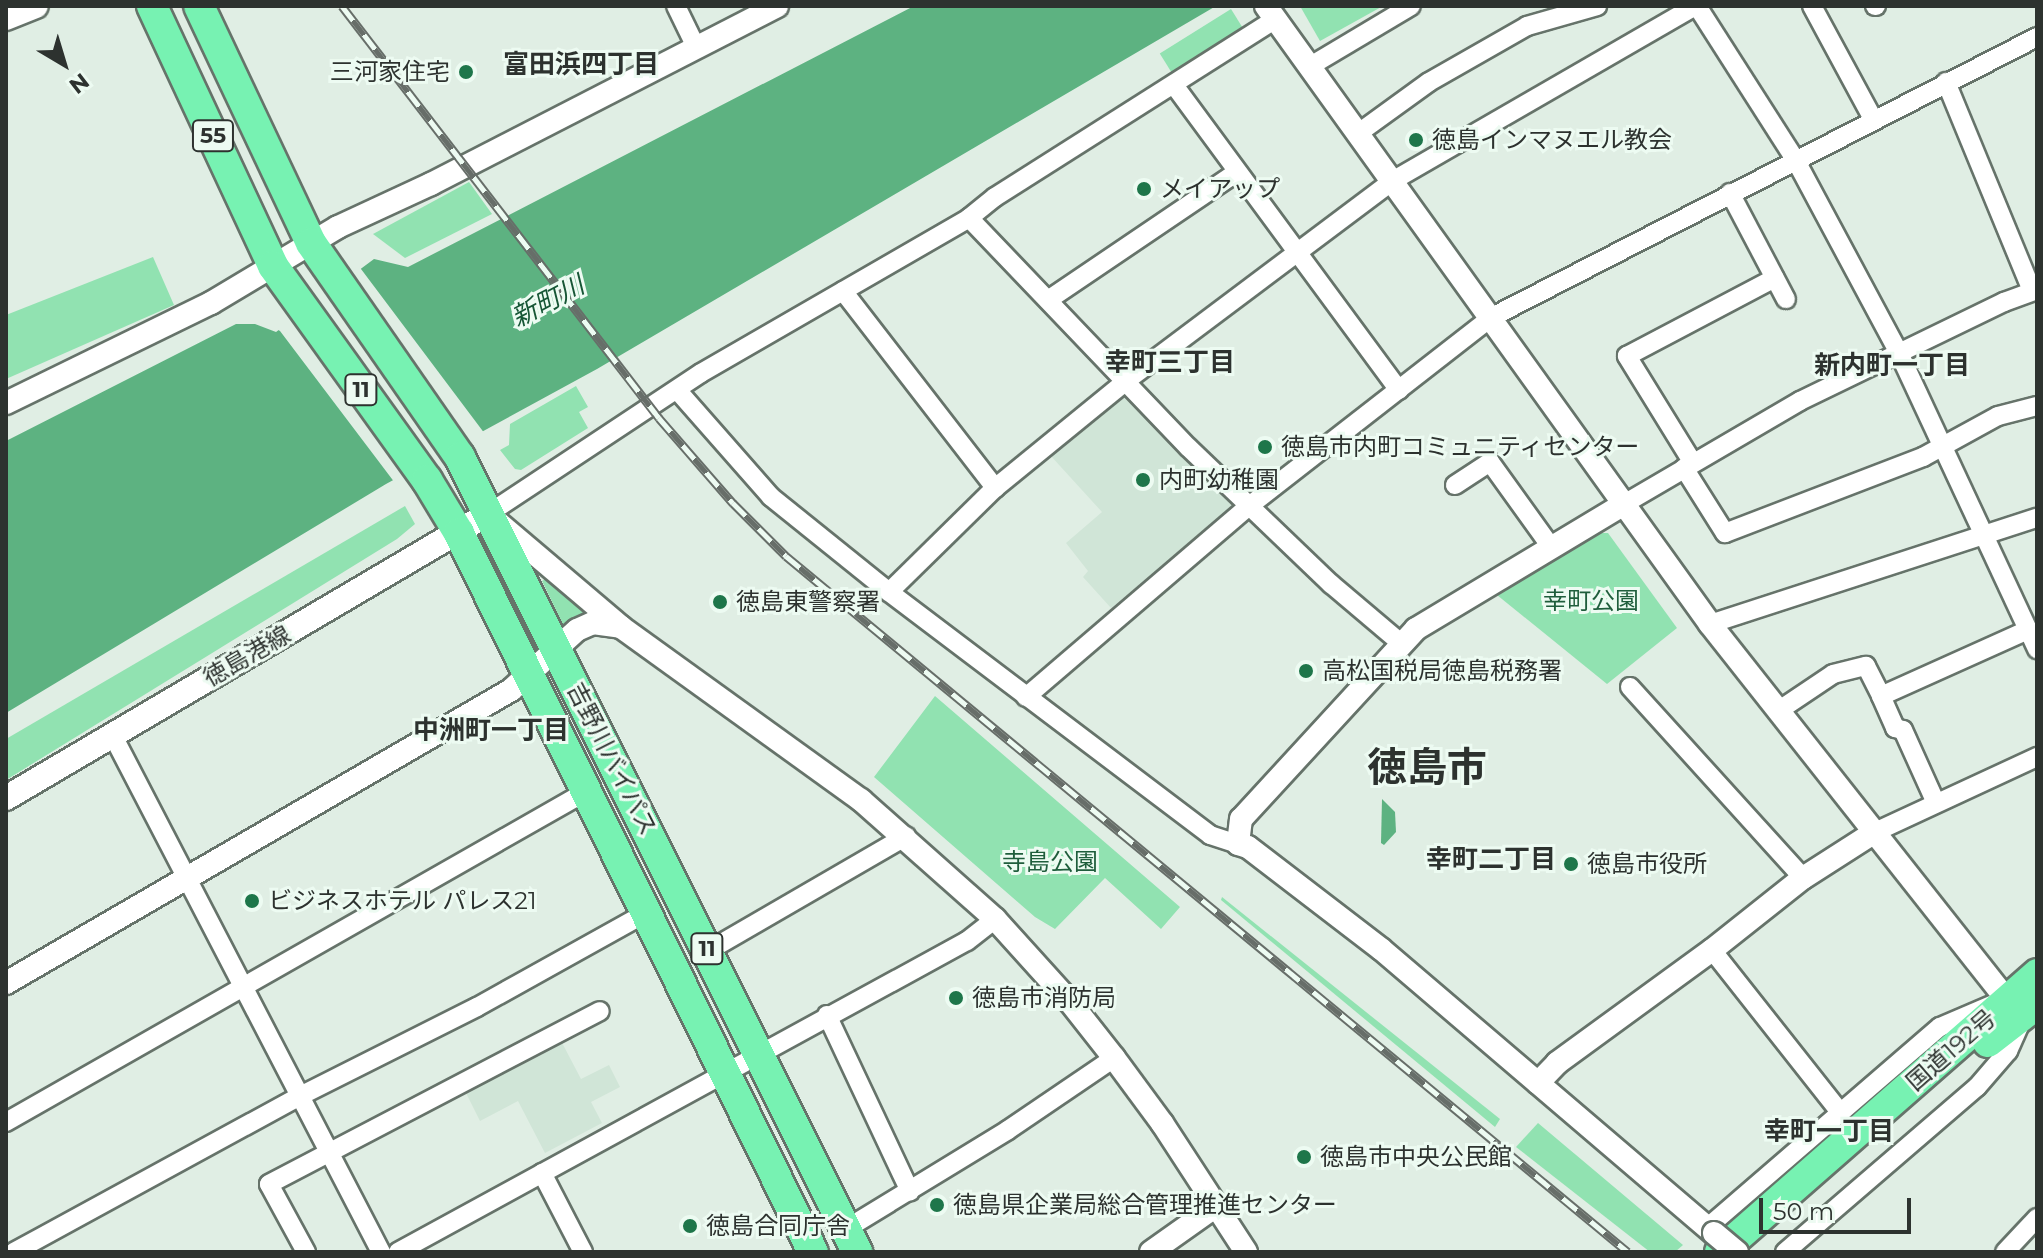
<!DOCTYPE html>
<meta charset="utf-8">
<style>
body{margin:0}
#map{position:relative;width:2043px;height:1258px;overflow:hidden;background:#e0eee4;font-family:Montserrat,"Noto Sans JP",sans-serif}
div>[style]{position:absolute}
.built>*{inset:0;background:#d0e5d7}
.green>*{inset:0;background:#91e2b1;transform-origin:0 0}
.water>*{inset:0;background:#5db281}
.pier>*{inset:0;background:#e0eee4}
.roads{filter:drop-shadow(2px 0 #66736a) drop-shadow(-2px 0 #66736a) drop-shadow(0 2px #66736a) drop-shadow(0 -2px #66736a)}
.minor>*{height:18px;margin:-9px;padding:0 9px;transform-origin:9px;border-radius:9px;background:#fff}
.tertiary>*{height:22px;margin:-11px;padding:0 11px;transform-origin:11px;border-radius:11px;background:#fff}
.secondary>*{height:24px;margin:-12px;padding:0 12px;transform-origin:12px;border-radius:12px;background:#fff}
.trunk>*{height:30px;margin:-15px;padding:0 15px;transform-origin:15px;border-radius:15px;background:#77f2b2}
.rail>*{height:9px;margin-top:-4.5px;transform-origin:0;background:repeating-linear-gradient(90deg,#edfbf2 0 18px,#676e69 0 36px);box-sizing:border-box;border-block:2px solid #676e69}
.bridges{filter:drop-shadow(2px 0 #66736a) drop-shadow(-2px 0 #66736a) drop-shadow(0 2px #66736a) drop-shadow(0 -2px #66736a)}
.tertiary-bridge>*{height:22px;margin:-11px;padding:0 11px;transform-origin:11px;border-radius:11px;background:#fff}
.dots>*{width:22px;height:22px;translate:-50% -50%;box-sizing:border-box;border:4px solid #edfbf2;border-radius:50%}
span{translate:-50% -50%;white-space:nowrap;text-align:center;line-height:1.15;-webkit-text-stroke:6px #edfbf2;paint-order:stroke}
.shield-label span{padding:2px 6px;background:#edfbf2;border:2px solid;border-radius:6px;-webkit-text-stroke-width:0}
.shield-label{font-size:22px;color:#2d322f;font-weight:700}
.poi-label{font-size:24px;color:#2d322f}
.right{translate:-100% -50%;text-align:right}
.left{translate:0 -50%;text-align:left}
.park-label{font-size:24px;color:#1f5e3c}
.street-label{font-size:24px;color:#2d322f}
.neighbourhood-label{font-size:26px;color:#2d322f;font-weight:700}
.water-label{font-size:26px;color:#165635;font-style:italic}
.town-label{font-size:40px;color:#2d322f;font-weight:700}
.frame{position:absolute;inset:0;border:8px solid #2d322f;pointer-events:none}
.north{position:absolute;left:24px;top:24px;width:80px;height:80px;-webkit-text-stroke:6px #edfbf2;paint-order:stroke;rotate:142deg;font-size:22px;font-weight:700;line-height:32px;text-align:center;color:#2d322f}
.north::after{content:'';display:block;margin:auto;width:28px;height:36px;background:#2d322f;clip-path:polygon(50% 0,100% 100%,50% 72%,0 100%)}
.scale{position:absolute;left:1759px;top:1198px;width:152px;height:36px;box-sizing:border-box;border:4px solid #2d322f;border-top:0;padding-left:10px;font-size:24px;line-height:28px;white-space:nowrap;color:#2d322f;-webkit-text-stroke:6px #edfbf2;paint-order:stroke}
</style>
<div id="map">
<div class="built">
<div style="clip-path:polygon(1124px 390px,1237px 504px,1111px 608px,1083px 577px,1088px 571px,1066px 543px,1102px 512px,1050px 455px)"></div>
<div style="clip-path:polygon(559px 1037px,581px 1079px,609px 1065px,620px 1087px,591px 1102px,602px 1123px,545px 1153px,518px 1101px,480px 1121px,463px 1087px)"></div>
</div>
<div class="green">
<div style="clip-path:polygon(1300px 6px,1383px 6px,1320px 41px)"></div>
<div style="left:1231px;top:9px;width:22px;height:84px;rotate:58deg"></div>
<div style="clip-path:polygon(469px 182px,492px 214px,405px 258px,373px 234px)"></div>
<div style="clip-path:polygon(153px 257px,174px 305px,6px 379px,6px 315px)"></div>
<div style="clip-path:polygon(576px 386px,588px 407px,579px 412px,588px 428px,521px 470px,515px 469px,500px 450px,509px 445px,510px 424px)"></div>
<div style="clip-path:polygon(405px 506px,415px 524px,397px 539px,6px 780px,6px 739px)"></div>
<div style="clip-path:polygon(1601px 533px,1608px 533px,1677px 628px,1607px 684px,1497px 595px)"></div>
<div style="clip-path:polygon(547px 578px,589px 611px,563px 625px,542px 581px)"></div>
<div style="clip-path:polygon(935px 696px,1180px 907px,1161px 929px,1105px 878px,1055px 929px,1035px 917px,874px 777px)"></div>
<div style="clip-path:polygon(1222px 897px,1500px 1119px,1495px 1127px,1221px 900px)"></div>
<div style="clip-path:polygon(1538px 1123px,1683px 1245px,1675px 1252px,1650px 1252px,1516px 1147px)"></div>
</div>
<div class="water">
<div style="clip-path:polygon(914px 6px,1216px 6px,597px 369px,386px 484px,6px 713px,6px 441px,236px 324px,255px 324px,276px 332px,374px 259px,408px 267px)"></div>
<div style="clip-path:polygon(1382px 799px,1395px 812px,1396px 832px,1384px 845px,1381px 843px)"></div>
</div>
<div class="pier">
<div style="clip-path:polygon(358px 265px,485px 434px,395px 483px,280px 331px,272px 326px,275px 327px)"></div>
</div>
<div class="roads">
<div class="minor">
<div style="left:676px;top:6px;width:46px;rotate:64deg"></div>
<div style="left:1697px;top:6px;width:182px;rotate:57.4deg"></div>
<div style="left:1795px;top:159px;width:220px;rotate:61.8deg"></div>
<div style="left:1899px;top:353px;width:327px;rotate:65deg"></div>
<div style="left:1812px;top:6px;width:128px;rotate:61.6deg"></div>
<div style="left:1875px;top:6px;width:1px"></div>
<div style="left:1312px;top:65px;width:115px;rotate:-30.8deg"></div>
<div style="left:1946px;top:82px;width:226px;rotate:67.6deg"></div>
<div style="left:1174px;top:85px;width:379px;rotate:53.6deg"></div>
<div style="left:1360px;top:132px;width:85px;rotate:-35.9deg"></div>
<div style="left:1429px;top:82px;width:113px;rotate:-29.7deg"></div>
<div style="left:1527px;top:26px;width:73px;rotate:-15.9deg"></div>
<div style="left:1730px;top:193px;width:120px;rotate:62.2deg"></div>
<div style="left:969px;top:218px;width:318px;rotate:46.3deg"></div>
<div style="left:1189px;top:448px;width:197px;rotate:43.8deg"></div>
<div style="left:1331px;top:584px;width:93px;rotate:40.2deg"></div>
<div style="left:843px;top:291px;width:249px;rotate:52.3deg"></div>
<div style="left:1048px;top:300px;width:228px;rotate:-34.1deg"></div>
<div style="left:678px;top:391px;width:141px;rotate:48.7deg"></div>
<div style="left:771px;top:497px;width:151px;rotate:38.8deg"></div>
<div style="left:889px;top:592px;width:403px;rotate:37.1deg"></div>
<div style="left:1210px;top:835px;width:29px;rotate:18deg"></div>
<div style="left:1693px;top:463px;width:126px;rotate:-121.7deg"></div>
<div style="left:1627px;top:356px;width:167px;rotate:-27.8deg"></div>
<div style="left:1684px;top:468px;width:77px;rotate:57.8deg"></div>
<div style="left:1725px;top:533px;width:212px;rotate:-21deg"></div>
<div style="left:1923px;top:457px;width:85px;rotate:-28.7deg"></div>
<div style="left:1998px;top:416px;width:40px;rotate:-14.4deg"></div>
<div style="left:1455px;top:485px;width:42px;rotate:-33.3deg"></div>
<div style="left:1490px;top:462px;width:105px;rotate:54.3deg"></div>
<div style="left:1624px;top:504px;width:204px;rotate:-30.3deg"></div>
<div style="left:1800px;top:401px;width:227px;rotate:-25.9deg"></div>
<div style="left:2004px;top:302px;width:35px;rotate:-20deg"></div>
<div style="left:488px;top:514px;width:255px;rotate:-33.5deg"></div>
<div style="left:701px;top:373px;width:310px;rotate:-30deg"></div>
<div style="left:969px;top:218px;width:33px;rotate:-39deg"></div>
<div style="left:995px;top:197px;width:332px;rotate:-32.4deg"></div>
<div style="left:889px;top:592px;width:148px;rotate:-44.5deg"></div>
<div style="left:995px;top:488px;width:169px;rotate:-39.2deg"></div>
<div style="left:1126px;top:381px;width:335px;rotate:-36.9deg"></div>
<div style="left:1394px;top:180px;width:348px;rotate:-30deg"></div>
<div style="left:1710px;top:624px;width:344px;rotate:-18deg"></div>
<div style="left:1630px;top:687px;width:258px;rotate:47.8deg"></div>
<div style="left:1881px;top:696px;width:35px;rotate:66deg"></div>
<div style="left:1895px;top:728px;width:8px;rotate:14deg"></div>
<div style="left:1903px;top:730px;width:80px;rotate:65.7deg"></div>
<div style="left:1026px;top:697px;width:294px;rotate:-40.6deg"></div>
<div style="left:1249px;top:506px;width:308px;rotate:-37.9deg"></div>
<div style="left:1492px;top:317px;width:613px;rotate:-27.19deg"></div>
<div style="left:1778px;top:711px;width:66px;rotate:-33.9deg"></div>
<div style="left:1833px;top:674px;width:34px;rotate:-14deg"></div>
<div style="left:1866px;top:666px;width:34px;rotate:63deg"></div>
<div style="left:1881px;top:696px;width:161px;rotate:-24.2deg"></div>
<div style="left:112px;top:734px;width:584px;rotate:62.56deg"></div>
<div style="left:1873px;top:833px;width:181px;rotate:-24.9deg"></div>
<div style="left:1712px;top:950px;width:205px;rotate:51.7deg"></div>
<div style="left:708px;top:951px;width:229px;rotate:-30.1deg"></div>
<div style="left:827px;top:1015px;width:195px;rotate:64.8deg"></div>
<div style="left:6px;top:1122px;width:669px;rotate:-29.67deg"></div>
<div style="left:542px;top:1173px;width:89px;rotate:62.6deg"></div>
<div style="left:1708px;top:1227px;width:306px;rotate:-40.8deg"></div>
<div style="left:1940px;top:1027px;width:59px;rotate:-23.1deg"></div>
<div style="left:846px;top:1229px;width:190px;rotate:-31.4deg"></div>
<div style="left:1008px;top:1130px;width:128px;rotate:-34.2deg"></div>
<div style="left:14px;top:1252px;width:324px;rotate:-28.6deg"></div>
<div style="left:298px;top:1097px;width:200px;rotate:-26.7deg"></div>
<div style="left:477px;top:1007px;width:193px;rotate:-29.1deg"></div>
<div style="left:306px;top:1252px;width:77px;rotate:-118.6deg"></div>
<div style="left:269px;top:1184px;width:373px;rotate:-27.6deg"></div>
<div style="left:398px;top:1252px;width:648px;rotate:-28.66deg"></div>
<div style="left:967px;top:941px;width:36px;rotate:-38deg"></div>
<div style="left:1785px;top:1252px;width:253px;rotate:-40.7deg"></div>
<div style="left:1977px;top:1087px;width:48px;rotate:-49.3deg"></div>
<div style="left:2008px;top:1051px;width:32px;rotate:-66deg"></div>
<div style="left:2005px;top:1252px;width:47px;rotate:-46.7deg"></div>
</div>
<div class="tertiary">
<div style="left:1266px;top:6px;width:761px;rotate:54.3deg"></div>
<div style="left:1710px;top:624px;width:479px;rotate:51.7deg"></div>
<div style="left:6px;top:403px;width:228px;rotate:-26deg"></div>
<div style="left:211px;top:303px;width:148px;rotate:-30.9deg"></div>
<div style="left:338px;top:227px;width:102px;rotate:-24.8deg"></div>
<div style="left:431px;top:184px;width:389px;rotate:-27.2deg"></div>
<div style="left:1624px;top:504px;width:243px;rotate:149deg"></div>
<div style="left:1416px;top:629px;width:258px;rotate:132.6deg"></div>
<div style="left:1241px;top:819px;width:25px;rotate:97deg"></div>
<div style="left:1238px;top:844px;width:10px;rotate:17deg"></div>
<div style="left:1248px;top:847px;width:168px;rotate:37.5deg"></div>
<div style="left:1381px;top:949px;width:438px;rotate:40.5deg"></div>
<div style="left:495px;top:520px;width:165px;rotate:40.3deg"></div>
<div style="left:621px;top:627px;width:296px;rotate:35.8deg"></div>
<div style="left:861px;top:800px;width:179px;rotate:41.6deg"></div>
<div style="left:995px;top:919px;width:112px;rotate:47.9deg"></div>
<div style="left:1070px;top:1002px;width:71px;rotate:51.8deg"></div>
<div style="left:1114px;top:1058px;width:81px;rotate:53.6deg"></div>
<div style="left:1162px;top:1123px;width:154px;rotate:56.9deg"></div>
<div style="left:6px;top:983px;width:584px;rotate:-30.12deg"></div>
<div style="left:511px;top:690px;width:89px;rotate:-42.3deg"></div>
<div style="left:577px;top:630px;width:17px;rotate:-24deg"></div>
<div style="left:593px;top:623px;width:28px;rotate:8deg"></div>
<div style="left:1538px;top:1083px;width:28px;rotate:-46deg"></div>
<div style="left:1557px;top:1063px;width:192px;rotate:-36.1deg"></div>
<div style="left:1712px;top:950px;width:116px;rotate:-38.4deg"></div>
<div style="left:1803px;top:878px;width:83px;rotate:-32.7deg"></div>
<div style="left:1151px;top:1252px;width:80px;rotate:-35.3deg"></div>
</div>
<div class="secondary">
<div style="left:6px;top:18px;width:32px;rotate:-22deg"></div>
<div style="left:6px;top:798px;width:559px;rotate:-30.51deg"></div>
</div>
<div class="trunk">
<div style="left:152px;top:6px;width:287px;rotate:65deg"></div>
<div style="left:273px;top:266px;width:264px;rotate:54.3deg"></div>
<div style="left:427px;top:480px;width:62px;rotate:58.9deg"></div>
<div style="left:459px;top:533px;width:801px;rotate:63.79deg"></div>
<div style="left:199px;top:6px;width:262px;rotate:64.7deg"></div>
<div style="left:311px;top:243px;width:261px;rotate:55.2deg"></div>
<div style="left:460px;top:457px;width:889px;rotate:63.46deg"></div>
<div style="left:1988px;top:1042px;width:62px;rotate:-37.8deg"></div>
<div style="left:1720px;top:1252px;width:422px;rotate:-41.2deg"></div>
</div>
</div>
<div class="rail">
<div style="left:342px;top:6px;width:520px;rotate:52.42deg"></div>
<div style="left:659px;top:418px;width:113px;rotate:49deg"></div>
<div style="left:733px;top:503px;width:75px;rotate:45deg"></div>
<div style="left:786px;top:556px;width:1092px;rotate:39.58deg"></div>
</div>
<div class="bridges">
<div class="tertiary-bridge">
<div style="left:1714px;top:1233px;width:30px;rotate:40deg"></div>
</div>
</div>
<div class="dots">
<div style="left:466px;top:72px;background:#1e764a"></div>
<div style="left:1416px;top:140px;background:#1e764a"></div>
<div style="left:1144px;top:189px;background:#1e764a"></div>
<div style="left:1265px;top:447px;background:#1e764a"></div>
<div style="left:1143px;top:480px;background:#1e764a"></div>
<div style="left:720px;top:602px;background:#1e764a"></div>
<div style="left:1306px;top:671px;background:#1e764a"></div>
<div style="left:1571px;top:864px;background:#1e764a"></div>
<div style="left:252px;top:901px;background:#1e764a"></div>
<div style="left:956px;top:998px;background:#1e764a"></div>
<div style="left:1304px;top:1157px;background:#1e764a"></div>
<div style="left:937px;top:1205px;background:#1e764a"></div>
<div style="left:690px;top:1226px;background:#1e764a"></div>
</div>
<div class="shield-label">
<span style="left:213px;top:136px">55</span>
<span style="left:361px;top:390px">11</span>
<span style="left:707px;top:949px">11</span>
</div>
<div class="poi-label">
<span class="right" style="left:450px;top:72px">三河家住宅</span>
<span class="left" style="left:1432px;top:140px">徳島インマヌエル教会</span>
<span class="left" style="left:1160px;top:189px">メイアップ</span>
<span class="left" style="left:1281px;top:447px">徳島市内町コミュニティセンター</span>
<span class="left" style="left:1159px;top:480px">内町幼稚園</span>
<span class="left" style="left:736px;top:602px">徳島東警察署</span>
<span class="left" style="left:1322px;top:671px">高松国税局徳島税務署</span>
<span class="left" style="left:1587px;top:864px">徳島市役所</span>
<span class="left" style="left:268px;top:901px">ビジネスホテル パレス21</span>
<span class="left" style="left:972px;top:998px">徳島市消防局</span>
<span class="left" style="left:1320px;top:1157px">徳島市中央公民館</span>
<span class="left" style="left:953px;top:1205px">徳島県企業局総合管理推進センター</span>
<span class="left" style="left:706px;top:1226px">徳島合同庁舎</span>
</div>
<div class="park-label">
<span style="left:1591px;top:601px">幸町公園</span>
<span style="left:1050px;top:862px">寺島公園</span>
</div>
<div class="street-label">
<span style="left:247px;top:656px;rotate:-30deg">徳島港線</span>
<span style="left:612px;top:759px;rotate:63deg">吉野川バイパス</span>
<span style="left:1951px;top:1050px;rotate:-41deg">国道192号</span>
</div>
<div class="neighbourhood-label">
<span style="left:581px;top:65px">富田浜四丁目</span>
<span style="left:1170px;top:363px">幸町三丁目</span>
<span style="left:1892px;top:366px">新内町一丁目</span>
<span style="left:491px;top:731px">中洲町一丁目</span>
<span style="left:1491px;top:860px">幸町二丁目</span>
<span style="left:1829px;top:1132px">幸町一丁目</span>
</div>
<div class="water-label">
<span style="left:548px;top:302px;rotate:-28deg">新町川</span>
</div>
<div class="town-label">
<span style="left:1427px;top:767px">徳島市</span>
</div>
<div class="frame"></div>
<div class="north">N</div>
<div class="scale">50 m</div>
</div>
